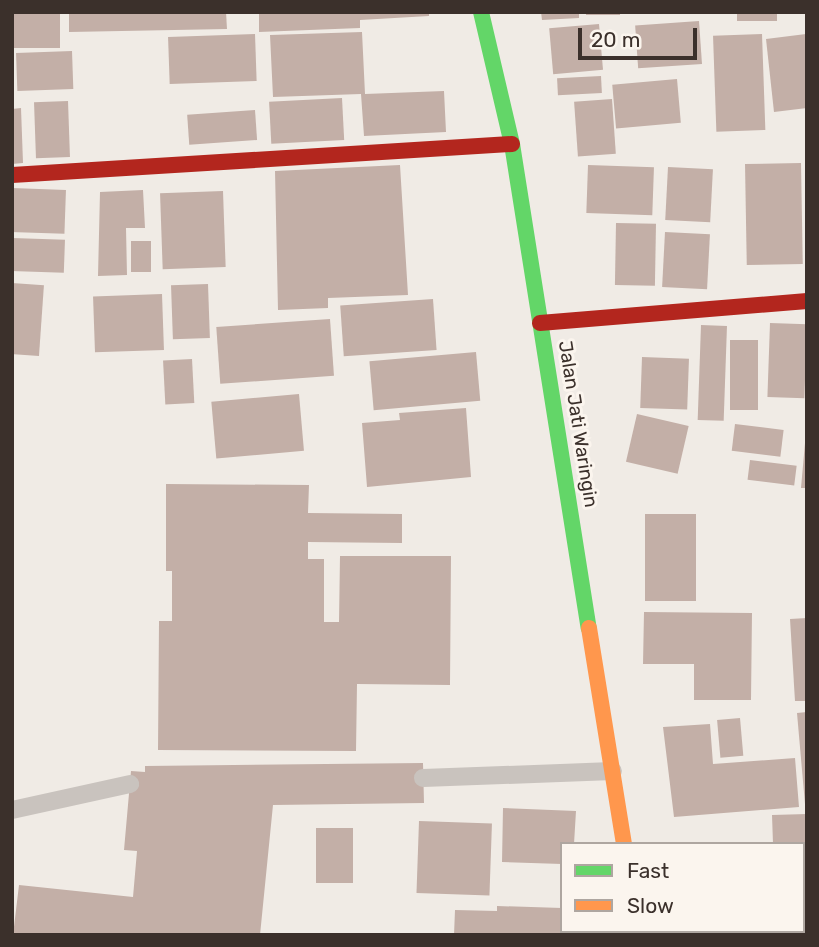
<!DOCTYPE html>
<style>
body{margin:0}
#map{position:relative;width:819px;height:947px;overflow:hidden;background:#f0ebe5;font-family:Rubik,sans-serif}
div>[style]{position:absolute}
.building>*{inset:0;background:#c3afa7;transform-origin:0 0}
.lane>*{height:18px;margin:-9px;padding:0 9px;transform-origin:9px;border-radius:9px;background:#c9c3be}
.fast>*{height:16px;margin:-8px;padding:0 8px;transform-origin:8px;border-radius:8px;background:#63d668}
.slow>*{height:16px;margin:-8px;padding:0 8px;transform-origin:8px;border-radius:8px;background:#ff974d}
.jam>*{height:16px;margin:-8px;padding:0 8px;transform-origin:8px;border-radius:8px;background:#b3261e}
span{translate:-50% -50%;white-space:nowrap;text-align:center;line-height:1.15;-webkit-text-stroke:6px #fbf5ee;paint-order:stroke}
.street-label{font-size:19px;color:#3b302b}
.frame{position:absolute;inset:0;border:14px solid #3b302b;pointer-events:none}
.legend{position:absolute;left:560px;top:842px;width:245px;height:91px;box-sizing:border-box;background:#fbf5ee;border:2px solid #aea6a0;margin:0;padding:9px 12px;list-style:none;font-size:21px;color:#3b302b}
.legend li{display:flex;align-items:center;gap:14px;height:35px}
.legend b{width:35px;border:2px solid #aea6a0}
.scale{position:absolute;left:578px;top:28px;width:119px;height:32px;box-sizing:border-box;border:4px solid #3b302b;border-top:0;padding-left:9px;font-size:21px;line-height:24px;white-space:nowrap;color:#3b302b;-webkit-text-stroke:5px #fbf5ee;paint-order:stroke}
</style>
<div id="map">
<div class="building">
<div style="left:12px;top:12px;width:48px;height:36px"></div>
<div style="clip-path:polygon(69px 12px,226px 12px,227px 29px,69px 32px)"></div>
<div style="clip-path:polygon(259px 12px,429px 12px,429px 16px,360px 20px,360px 28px,259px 32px)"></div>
<div style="clip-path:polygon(541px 12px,579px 12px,579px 18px,542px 20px)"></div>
<div style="left:586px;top:12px;width:34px;height:3px"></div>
<div style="left:737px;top:12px;width:40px;height:9px"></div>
<div style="left:699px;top:21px;width:43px;height:64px;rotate:86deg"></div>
<div style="left:599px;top:24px;width:46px;height:50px;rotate:85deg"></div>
<div style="clip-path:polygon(362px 32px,365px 94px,444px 91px,446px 132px,364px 136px,361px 94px,273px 97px,270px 35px)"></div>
<div style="left:255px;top:34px;width:47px;height:87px;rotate:88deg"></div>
<div style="left:762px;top:34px;width:96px;height:49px;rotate:88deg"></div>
<div style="clip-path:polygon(806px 34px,807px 108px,774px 112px,766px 39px)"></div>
<div style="left:72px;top:51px;width:38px;height:56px;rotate:88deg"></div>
<div style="left:601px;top:76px;width:17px;height:44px;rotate:87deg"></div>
<div style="left:677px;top:79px;width:44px;height:65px;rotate:85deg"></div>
<div style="left:342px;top:98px;width:42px;height:73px;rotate:87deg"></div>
<div style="left:612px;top:99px;width:55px;height:38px;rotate:86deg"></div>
<div style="left:68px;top:101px;width:56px;height:34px;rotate:88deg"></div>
<div style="clip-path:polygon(21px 108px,23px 163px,12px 164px,12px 109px)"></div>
<div style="left:255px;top:110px;width:30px;height:68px;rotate:86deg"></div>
<div style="left:801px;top:163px;width:101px;height:56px;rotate:89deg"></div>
<div style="clip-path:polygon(400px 165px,408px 295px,328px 298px,328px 308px,278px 310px,275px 171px)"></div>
<div style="left:588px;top:165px;width:66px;height:48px;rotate:2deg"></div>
<div style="left:668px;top:167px;width:45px;height:53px;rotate:3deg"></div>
<div style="left:12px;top:188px;width:54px;height:44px;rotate:2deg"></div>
<div style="clip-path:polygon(143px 190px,145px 228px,126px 228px,127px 275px,98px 276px,100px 192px)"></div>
<div style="left:223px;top:191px;width:76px;height:63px;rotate:88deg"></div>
<div style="left:616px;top:223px;width:40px;height:62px;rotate:1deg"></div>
<div style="left:665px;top:232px;width:45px;height:55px;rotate:3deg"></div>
<div style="left:12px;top:238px;width:53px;height:33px;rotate:2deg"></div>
<div style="left:131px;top:241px;width:20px;height:31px"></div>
<div style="left:12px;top:283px;width:32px;height:71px;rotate:4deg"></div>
<div style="left:208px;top:284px;width:54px;height:37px;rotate:88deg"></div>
<div style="left:162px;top:294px;width:56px;height:69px;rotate:88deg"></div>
<div style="left:433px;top:299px;width:51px;height:93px;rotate:86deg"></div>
<div style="left:330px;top:319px;width:57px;height:114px;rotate:86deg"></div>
<div style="left:770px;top:323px;width:37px;height:74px;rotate:2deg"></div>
<div style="left:701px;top:325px;width:26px;height:95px;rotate:2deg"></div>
<div style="left:730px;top:340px;width:28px;height:70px"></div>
<div style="left:476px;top:352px;width:49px;height:107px;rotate:85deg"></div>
<div style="left:642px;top:357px;width:47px;height:51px;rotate:2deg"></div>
<div style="left:192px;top:359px;width:44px;height:29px;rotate:87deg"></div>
<div style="left:299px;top:394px;width:57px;height:88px;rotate:85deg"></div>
<div style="clip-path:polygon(466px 408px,471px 477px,367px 487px,362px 423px,400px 420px,399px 413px)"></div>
<div style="left:637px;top:414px;width:53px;height:49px;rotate:13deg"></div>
<div style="left:735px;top:424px;width:49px;height:27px;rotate:7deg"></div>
<div style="clip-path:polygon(805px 443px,807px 443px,807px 488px,801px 488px)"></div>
<div style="left:750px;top:460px;width:47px;height:20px;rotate:7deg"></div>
<div style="clip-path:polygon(166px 484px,309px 485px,308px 513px,402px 514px,402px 543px,308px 542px,308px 559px,324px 559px,324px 622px,339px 622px,340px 556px,451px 556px,450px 685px,357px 684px,356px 751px,158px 750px,159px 621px,172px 621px,172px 571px,166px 571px)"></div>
<div style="left:645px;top:514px;width:51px;height:87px"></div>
<div style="clip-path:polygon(644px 612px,752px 613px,751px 700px,694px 700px,694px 664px,643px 664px)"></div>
<div style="clip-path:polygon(807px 618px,807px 701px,795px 701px,790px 619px)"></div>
<div style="clip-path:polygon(807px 712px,807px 804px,805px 804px,797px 713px)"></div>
<div style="left:740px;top:718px;width:38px;height:23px;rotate:85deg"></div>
<div style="clip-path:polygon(710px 724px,713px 764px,795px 758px,799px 807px,674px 817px,663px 727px)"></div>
<div style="clip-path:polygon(423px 763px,424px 803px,273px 805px,260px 935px,13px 935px,19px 885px,133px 897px,137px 851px,124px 850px,131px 771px,145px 772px,145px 766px)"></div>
<div style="clip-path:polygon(503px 808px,576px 811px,574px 844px,562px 844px,562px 864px,502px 862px)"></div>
<div style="clip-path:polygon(807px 814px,807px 887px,803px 887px,803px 844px,773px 844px,772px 815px)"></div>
<div style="left:419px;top:821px;width:73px;height:72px;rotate:2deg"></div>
<div style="left:316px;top:828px;width:37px;height:55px"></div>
<div style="clip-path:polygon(497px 906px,562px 908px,562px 931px,593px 935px,454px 935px,455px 910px,497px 911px)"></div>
<div style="clip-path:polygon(807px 925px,807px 935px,799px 935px,798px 931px)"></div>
<div style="left:681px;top:931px;width:109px;height:4px"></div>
</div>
<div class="lane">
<div style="left:423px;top:778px;width:190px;rotate:-2.1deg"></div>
<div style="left:12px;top:810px;width:121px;rotate:-12.4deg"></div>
</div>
<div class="fast">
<div style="left:481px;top:12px;width:136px;rotate:76.8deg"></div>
<div style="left:512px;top:144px;width:490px;rotate:81deg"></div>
<div style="left:637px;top:931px;width:4px;rotate:76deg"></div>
</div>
<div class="slow">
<div style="left:589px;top:628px;width:219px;rotate:80.8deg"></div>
</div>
<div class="jam">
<div style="left:12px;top:175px;width:501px;rotate:-3.55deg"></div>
<div style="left:540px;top:323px;width:268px;rotate:-4.7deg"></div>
</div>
<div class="street-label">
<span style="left:578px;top:424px;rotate:81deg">Jalan Jati Waringin</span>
</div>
<div class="frame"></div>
<ul class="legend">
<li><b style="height:9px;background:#63d668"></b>Fast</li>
<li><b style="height:9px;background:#ff974d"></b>Slow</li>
</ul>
<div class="scale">20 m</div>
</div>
